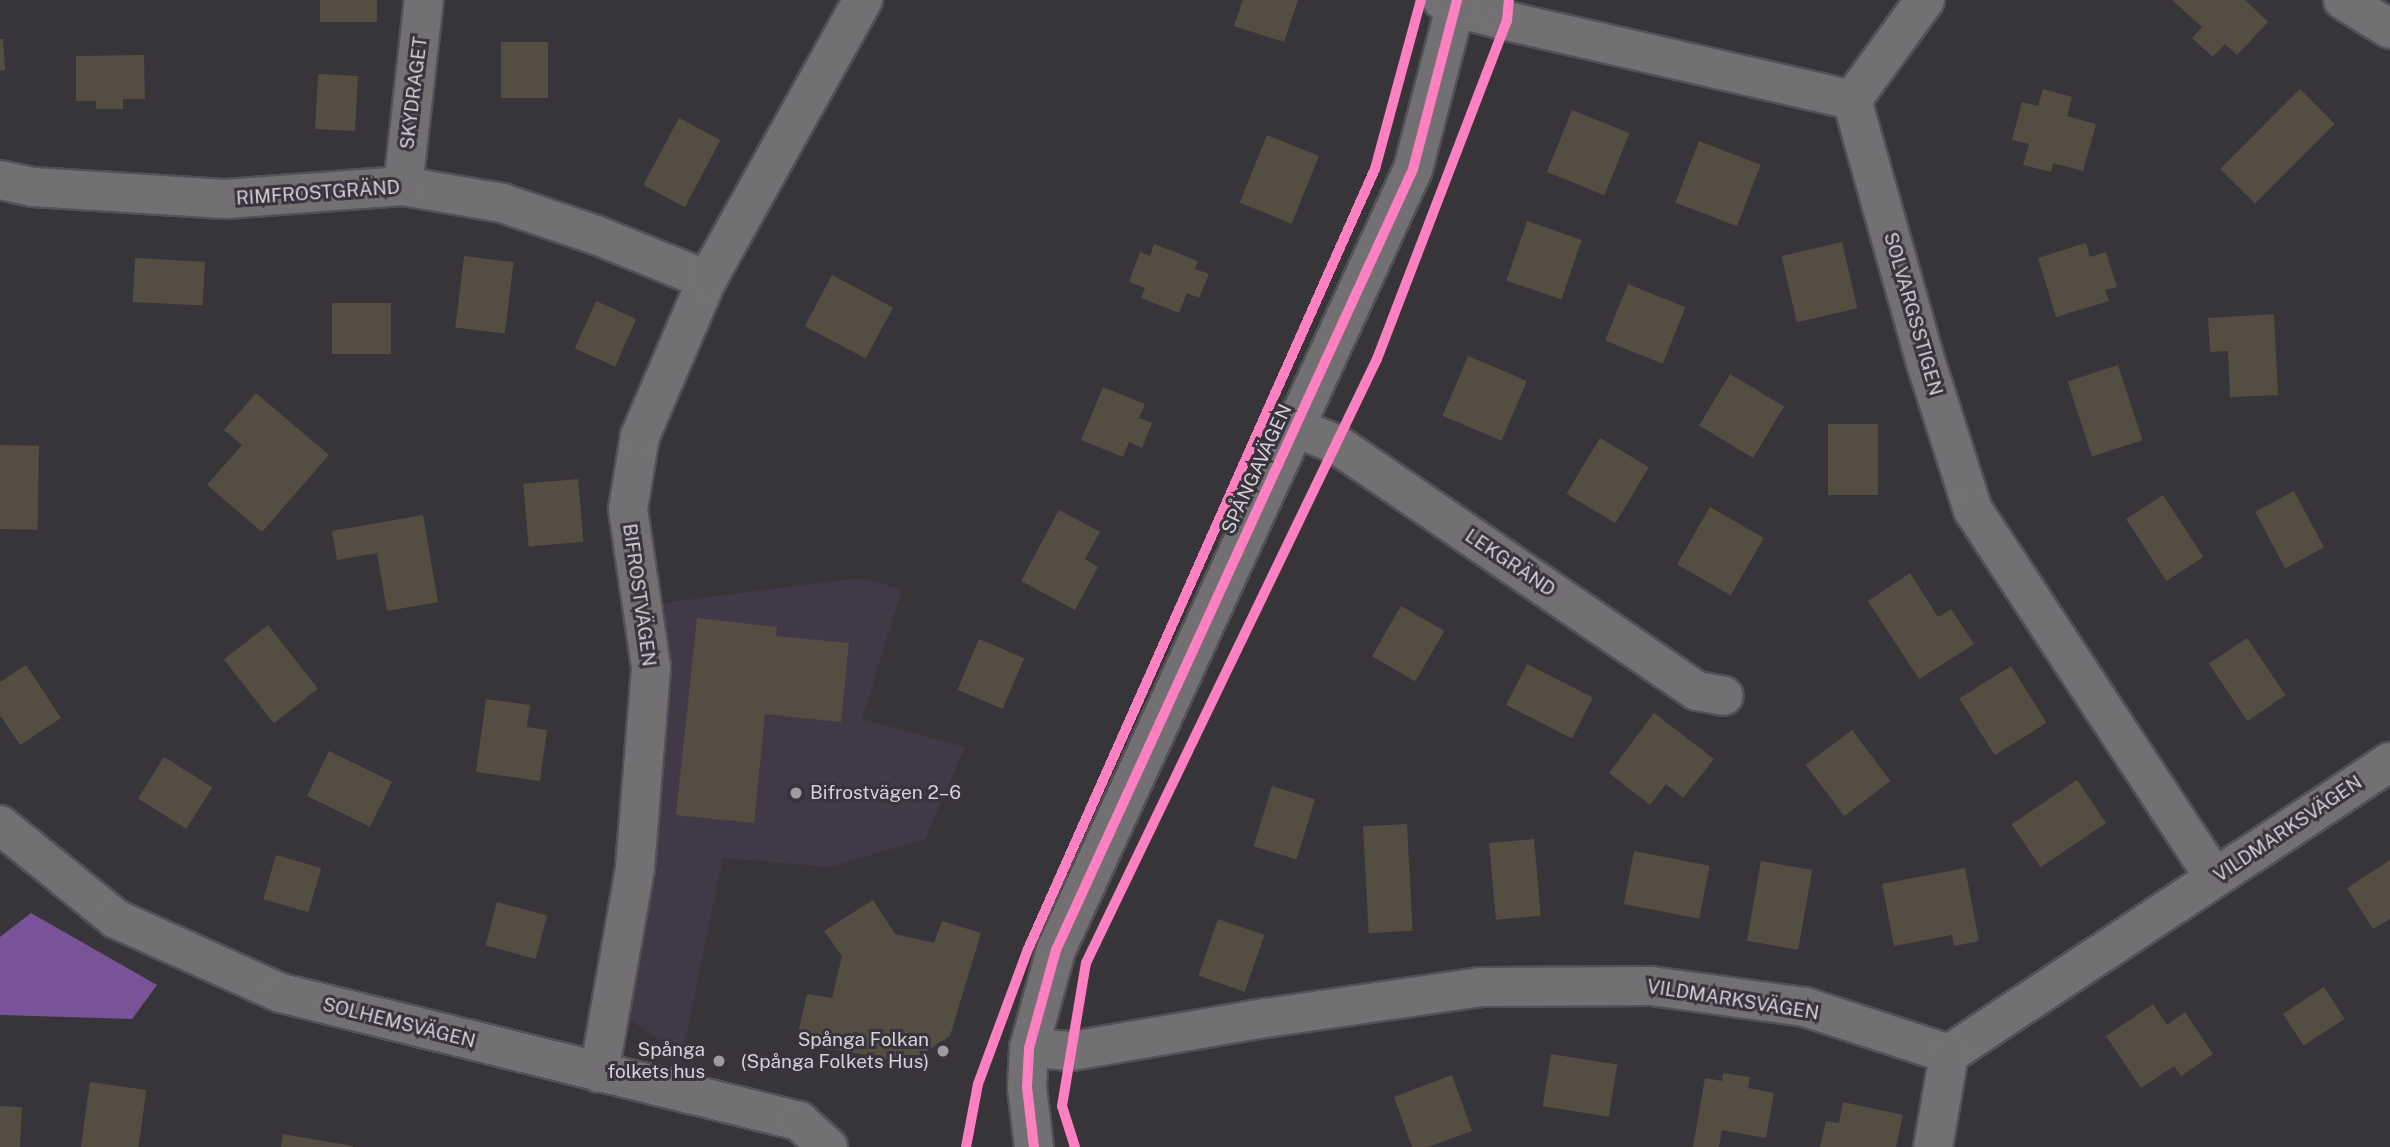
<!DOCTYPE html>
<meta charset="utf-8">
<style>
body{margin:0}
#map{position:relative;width:2390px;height:1147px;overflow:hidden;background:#38353a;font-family:"Public Sans",sans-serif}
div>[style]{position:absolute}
.built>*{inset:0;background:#413947}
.forest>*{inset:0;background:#795397}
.building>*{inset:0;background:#544d41;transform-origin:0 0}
.roads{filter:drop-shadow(2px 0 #535155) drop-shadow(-2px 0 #535155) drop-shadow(0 2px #535155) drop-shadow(0 -2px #535155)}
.street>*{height:38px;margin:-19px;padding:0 19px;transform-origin:19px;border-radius:19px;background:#727073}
.secondary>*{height:38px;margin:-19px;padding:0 19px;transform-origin:19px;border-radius:19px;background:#727073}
.cycleway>*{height:10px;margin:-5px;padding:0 5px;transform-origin:5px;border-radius:5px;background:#ff80c0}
.dots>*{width:19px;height:19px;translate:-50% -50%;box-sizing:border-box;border:4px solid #38333c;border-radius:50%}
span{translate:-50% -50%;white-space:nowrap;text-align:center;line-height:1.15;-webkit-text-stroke:6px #38333c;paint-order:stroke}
.street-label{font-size:19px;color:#d5d2d8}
.poi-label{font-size:19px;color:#d5d2d8}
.left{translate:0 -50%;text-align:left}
.right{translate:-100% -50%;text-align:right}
</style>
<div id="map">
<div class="built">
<div style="clip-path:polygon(859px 578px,902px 589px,862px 719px,965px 747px,925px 839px,830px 867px,723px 858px,682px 1055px,630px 1020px,662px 603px)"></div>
</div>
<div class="forest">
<div style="clip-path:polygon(31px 913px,157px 985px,132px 1019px,0 1015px,0 937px)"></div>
</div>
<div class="building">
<div style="left:320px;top:0;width:57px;height:22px"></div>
<div style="clip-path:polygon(1243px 0,1298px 0,1284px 42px,1234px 26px)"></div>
<div style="clip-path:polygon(2172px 0,2245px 0,2268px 22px,2237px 55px,2225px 44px,2213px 57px,2192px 38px,2202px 27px)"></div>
<div style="clip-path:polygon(0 39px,3px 39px,5px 70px,0 71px)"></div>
<div style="left:501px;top:42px;width:47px;height:56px"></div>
<div style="clip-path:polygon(144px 55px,145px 99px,123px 99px,123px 109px,96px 109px,96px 101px,76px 101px,76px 56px)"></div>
<div style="left:318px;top:74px;width:40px;height:55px;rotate:3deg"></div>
<div style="clip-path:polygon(2043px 89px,2072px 97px,2067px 116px,2096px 124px,2083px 171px,2053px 163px,2051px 172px,2023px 165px,2029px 144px,2012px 140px,2022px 102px,2038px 106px)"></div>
<div style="left:2300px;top:89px;width:49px;height:113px;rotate:45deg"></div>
<div style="left:1572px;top:110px;width:62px;height:67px;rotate:22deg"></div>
<div style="left:679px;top:118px;width:47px;height:76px;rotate:28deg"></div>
<div style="left:1267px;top:135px;width:56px;height:73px;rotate:22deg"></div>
<div style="left:1699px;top:141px;width:66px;height:66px;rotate:21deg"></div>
<div style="left:1527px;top:221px;width:58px;height:63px;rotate:19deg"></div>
<div style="left:1842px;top:242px;width:68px;height:62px;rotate:77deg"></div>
<div style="clip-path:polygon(2086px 243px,2090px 257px,2106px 252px,2117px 287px,2105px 290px,2109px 301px,2056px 317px,2038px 258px)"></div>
<div style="clip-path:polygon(1154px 244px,1198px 261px,1195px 269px,1209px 274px,1199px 298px,1187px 293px,1179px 313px,1141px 298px,1145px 288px,1129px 282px,1140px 252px,1150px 256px)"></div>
<div style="left:464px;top:256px;width:50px;height:72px;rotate:7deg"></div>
<div style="left:135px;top:258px;width:70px;height:44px;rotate:3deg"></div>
<div style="left:832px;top:275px;width:69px;height:58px;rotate:28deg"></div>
<div style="left:1628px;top:284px;width:62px;height:61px;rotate:22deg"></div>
<div style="left:596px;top:301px;width:44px;height:52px;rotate:24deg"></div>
<div style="left:332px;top:303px;width:59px;height:51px"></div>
<div style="clip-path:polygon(2274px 314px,2278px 395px,2230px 397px,2228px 351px,2210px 352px,2208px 318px)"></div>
<div style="left:1468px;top:356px;width:64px;height:65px;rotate:23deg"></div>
<div style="left:2118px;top:365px;width:79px;height:53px;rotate:72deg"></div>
<div style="left:1730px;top:374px;width:63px;height:60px;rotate:31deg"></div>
<div style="clip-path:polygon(1103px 387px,1145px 404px,1139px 418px,1152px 423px,1142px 448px,1129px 442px,1123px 457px,1081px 440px)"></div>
<div style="clip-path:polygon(256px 393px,329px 455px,262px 532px,207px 485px,242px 445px,224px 430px)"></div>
<div style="left:1828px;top:424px;width:50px;height:71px"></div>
<div style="left:1600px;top:438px;width:57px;height:65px;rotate:31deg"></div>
<div style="left:0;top:445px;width:39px;height:84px;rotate:1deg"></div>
<div style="left:578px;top:479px;width:63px;height:55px;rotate:85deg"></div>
<div style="left:2294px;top:491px;width:64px;height:44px;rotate:62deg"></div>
<div style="left:2163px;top:495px;width:74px;height:44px;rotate:57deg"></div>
<div style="left:1710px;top:507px;width:62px;height:66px;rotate:30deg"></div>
<div style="clip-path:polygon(1059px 510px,1100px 532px,1085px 559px,1098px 567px,1075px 610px,1021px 581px)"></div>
<div style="clip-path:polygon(423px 515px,438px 602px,387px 611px,377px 553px,337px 560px,332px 531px)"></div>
<div style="clip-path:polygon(1910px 573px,1938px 617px,1951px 609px,1974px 644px,1919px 679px,1868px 601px)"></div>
<div style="left:1401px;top:606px;width:50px;height:58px;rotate:30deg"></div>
<div style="clip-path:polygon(697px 618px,777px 627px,776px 636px,849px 643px,841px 722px,765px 714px,754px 823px,676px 815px)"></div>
<div style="left:268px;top:625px;width:81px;height:56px;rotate:52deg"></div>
<div style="left:2247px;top:638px;width:69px;height:46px;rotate:56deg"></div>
<div style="left:979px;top:639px;width:49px;height:55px;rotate:23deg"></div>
<div style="left:1527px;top:664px;width:74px;height:46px;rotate:27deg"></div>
<div style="clip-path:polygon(26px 665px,61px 718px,20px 745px,0 715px,0 682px)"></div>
<div style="left:2011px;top:666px;width:67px;height:61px;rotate:58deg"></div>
<div style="clip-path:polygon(486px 699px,530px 705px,527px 727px,547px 730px,540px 781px,476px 772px)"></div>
<div style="clip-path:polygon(1654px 713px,1714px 759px,1683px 798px,1666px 784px,1650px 805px,1609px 773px)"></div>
<div style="left:1852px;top:730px;width:64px;height:58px;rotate:53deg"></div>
<div style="left:329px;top:751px;width:70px;height:50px;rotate:26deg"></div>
<div style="left:164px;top:757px;width:57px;height:49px;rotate:32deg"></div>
<div style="left:2077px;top:780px;width:52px;height:79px;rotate:56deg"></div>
<div style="left:1272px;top:786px;width:45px;height:63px;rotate:17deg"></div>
<div style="left:1407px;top:824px;width:107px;height:44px;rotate:87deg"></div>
<div style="left:1534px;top:839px;width:77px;height:45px;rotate:85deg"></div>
<div style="left:1634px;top:851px;width:77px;height:54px;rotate:11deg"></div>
<div style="left:276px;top:855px;width:47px;height:46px;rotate:16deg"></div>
<div style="clip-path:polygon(2390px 860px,2390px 919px,2373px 929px,2347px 888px)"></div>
<div style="left:1761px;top:861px;width:52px;height:81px;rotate:10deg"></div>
<div style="clip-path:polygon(1965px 868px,1979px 941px,1954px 946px,1952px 935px,1894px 946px,1882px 884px)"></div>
<div style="clip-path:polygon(873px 900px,895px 934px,934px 943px,942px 921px,981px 933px,950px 1036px,908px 1063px,796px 1042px,807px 994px,832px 998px,842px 956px,824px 931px)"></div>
<div style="left:497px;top:902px;width:52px;height:45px;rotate:15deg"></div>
<div style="left:1218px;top:919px;width:49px;height:60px;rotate:19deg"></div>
<div style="left:2324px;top:987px;width:38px;height:49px;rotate:57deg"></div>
<div style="clip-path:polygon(2153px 1004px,2167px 1025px,2185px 1012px,2213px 1054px,2181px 1076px,2174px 1066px,2141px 1088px,2106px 1036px)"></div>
<div style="left:1551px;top:1054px;width:67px;height:53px;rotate:9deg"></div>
<div style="clip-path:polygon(1723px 1073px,1750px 1077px,1748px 1088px,1774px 1093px,1766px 1138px,1722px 1130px,1719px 1147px,1693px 1147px,1705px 1078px,1722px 1081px)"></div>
<div style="clip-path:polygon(1452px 1075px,1472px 1131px,1428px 1147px,1412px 1147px,1394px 1097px)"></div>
<div style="left:90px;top:1082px;width:57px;height:66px;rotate:8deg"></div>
<div style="clip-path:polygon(1843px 1102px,1903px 1115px,1896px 1147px,1820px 1147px,1826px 1121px,1839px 1123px)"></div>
<div style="left:0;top:1106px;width:22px;height:41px;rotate:3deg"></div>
<div style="clip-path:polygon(283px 1134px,353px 1146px,353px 1147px,281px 1147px)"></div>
</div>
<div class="roads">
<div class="street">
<div style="left:1442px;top:0;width:17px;rotate:28deg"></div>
<div style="left:1457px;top:8px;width:52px;rotate:14.6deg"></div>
<div style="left:1507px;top:21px;width:354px;rotate:12.9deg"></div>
<div style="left:2343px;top:0;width:55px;rotate:31.7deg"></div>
<div style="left:1852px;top:100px;width:276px;rotate:74.3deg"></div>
<div style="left:1927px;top:366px;width:151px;rotate:72.3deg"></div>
<div style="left:1973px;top:510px;width:440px;rotate:56.7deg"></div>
<div style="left:1852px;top:100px;width:124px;rotate:-53.9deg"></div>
<div style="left:0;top:180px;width:34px;rotate:12deg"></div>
<div style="left:33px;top:187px;width:192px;rotate:3.6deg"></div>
<div style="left:225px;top:199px;width:178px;rotate:-4.2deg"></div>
<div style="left:403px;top:186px;width:100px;rotate:9.7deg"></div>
<div style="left:502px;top:203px;width:99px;rotate:18.8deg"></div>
<div style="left:596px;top:235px;width:120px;rotate:22.1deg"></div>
<div style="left:403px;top:186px;width:187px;rotate:-83.6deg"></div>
<div style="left:1296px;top:428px;width:43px;rotate:21.8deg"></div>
<div style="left:1336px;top:444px;width:437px;rotate:34.4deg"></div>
<div style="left:1697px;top:691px;width:27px;rotate:10deg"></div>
<div style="left:0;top:825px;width:149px;rotate:39deg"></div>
<div style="left:116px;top:919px;width:181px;rotate:24.2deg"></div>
<div style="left:281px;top:993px;width:534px;rotate:13.88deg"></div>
<div style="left:799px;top:1121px;width:39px;rotate:42deg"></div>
<div style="left:1029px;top:1048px;width:43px;rotate:4deg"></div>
<div style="left:1072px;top:1051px;width:197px;rotate:-9.7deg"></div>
<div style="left:1266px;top:1018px;width:218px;rotate:-8.2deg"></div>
<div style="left:1482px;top:987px;width:169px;rotate:-0.3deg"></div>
<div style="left:1651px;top:986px;width:155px;rotate:7.8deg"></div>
<div style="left:1805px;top:1007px;width:151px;rotate:18.1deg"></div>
<div style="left:1949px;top:1054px;width:529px;rotate:-33.51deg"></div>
<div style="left:599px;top:1073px;width:208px;rotate:-80deg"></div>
<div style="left:635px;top:868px;width:202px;rotate:-85.4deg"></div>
<div style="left:651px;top:667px;width:160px;rotate:-98.3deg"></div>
<div style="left:628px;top:509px;width:74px;rotate:-80.7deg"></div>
<div style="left:640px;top:436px;width:170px;rotate:-66.8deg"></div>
<div style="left:707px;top:280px;width:321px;rotate:-60.9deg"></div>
<div style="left:1933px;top:1147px;width:94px;rotate:-80.2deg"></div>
</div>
<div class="secondary">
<div style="left:1034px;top:1147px;width:60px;rotate:-96.7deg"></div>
<div style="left:1027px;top:1087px;width:39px;rotate:-87deg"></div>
<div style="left:1029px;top:1048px;width:102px;rotate:-74.6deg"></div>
<div style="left:1056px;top:950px;width:859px;rotate:-65.43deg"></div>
<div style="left:1413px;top:169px;width:175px;rotate:-75.4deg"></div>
</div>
</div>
<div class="cycleway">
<div style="left:966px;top:1147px;width:64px;rotate:-79.2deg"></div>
<div style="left:978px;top:1084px;width:144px;rotate:-69.7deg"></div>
<div style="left:1028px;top:949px;width:854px;rotate:-66.02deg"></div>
<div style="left:1375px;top:169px;width:175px;rotate:-74.8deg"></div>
<div style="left:1034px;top:1147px;width:60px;rotate:-96.7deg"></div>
<div style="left:1027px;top:1087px;width:39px;rotate:-87deg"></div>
<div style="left:1029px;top:1048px;width:102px;rotate:-74.6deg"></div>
<div style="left:1056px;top:950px;width:859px;rotate:-65.43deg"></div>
<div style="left:1413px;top:169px;width:175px;rotate:-75.4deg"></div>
<div style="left:1075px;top:1147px;width:43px;rotate:-107.6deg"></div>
<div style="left:1062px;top:1106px;width:145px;rotate:-80.5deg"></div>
<div style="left:1086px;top:963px;width:670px;rotate:-64.28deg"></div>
<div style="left:1377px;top:359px;width:362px;rotate:-69deg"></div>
<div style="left:1507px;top:21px;width:21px;rotate:-85deg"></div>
</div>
<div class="dots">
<div style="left:796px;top:793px;background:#9e9ba1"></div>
<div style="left:943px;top:1051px;background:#9e9ba1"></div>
<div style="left:719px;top:1061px;background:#9e9ba1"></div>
</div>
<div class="street-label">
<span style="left:414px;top:93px;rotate:-83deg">SKYDRAGET</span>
<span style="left:318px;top:193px;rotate:-4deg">RIMFROSTGRÄND</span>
<span style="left:1913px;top:314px;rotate:74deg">SOLVARGSSTIGEN</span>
<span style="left:1257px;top:469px;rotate:-65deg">SPÅNGAVÄGEN</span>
<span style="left:1510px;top:563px;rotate:34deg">LEKGRÄND</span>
<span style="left:639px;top:595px;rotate:82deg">BIFROSTVÄGEN</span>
<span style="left:2288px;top:829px;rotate:-34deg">VILDMARKSVÄGEN</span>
<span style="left:1733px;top:1000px;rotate:9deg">VILDMARKSVÄGEN</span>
<span style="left:399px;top:1023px;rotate:14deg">SOLHEMSVÄGEN</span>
</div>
<div class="poi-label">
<span class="left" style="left:810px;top:793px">Bifrostvägen 2–6</span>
<span class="right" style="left:929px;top:1051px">Spånga Folkan<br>(Spånga Folkets Hus)</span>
<span class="right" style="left:705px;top:1061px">Spånga<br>folkets hus</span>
</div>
</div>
